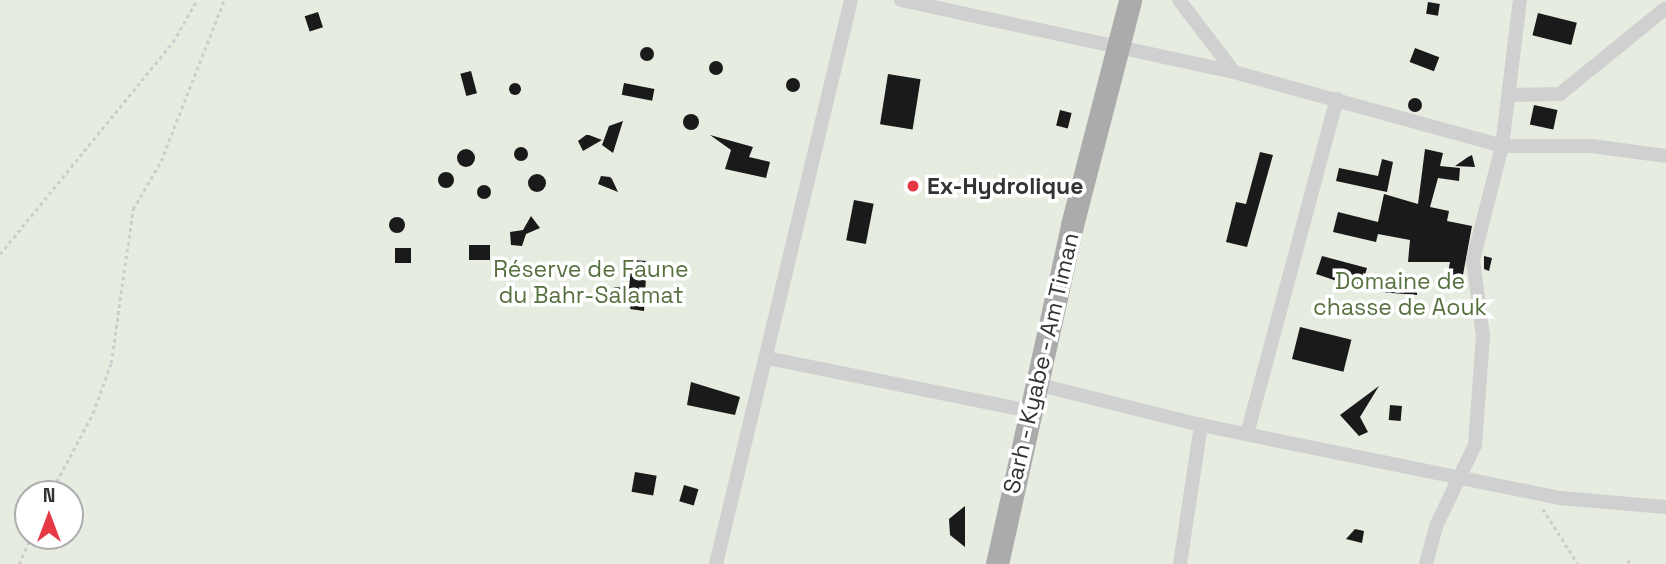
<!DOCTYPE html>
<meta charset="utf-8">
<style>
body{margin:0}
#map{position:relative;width:1666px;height:564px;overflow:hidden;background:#fff;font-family:"Space Grotesk",sans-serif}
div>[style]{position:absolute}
.green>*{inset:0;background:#e6ecdf}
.building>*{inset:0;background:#1a1a1a;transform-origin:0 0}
.round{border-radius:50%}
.path>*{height:2.5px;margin-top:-1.25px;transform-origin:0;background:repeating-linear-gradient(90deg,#cdcdcd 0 3.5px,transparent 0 7px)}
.minor>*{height:14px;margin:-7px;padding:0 7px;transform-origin:7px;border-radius:7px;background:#d0d0d0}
.primary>*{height:23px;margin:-11.5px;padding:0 11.5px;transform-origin:11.5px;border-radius:11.5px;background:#ababab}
.dots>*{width:19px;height:19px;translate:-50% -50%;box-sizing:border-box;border:4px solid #fff;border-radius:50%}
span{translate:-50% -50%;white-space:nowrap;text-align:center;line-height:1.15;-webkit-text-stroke:7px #fff;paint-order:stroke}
.poi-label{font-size:23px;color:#333;font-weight:700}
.left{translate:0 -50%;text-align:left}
.park-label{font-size:23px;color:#56703f}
.street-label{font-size:23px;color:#333}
.north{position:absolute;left:14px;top:480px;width:70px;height:70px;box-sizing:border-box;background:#fff;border:2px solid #adadad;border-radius:50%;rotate:0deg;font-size:19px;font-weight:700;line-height:28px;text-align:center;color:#333}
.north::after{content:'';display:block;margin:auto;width:24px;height:32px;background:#e63946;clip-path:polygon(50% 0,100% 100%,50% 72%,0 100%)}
</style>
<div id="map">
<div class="green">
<div style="clip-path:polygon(evenodd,0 0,1666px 0,1666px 564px,0 564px,0 0,28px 494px,70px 494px,70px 536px,28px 536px,28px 494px)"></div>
</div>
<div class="building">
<div style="left:1428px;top:2px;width:12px;height:12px;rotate:9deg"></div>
<div style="left:318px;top:12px;width:16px;height:14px;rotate:72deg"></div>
<div style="left:1538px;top:13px;width:40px;height:23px;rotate:14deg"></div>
<div class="round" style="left:640px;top:47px;width:14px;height:14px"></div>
<div style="left:1415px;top:48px;width:26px;height:15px;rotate:21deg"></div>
<div class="round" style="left:709px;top:61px;width:14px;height:14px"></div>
<div style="left:471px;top:71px;width:23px;height:11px;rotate:75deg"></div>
<div style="left:888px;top:74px;width:33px;height:51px;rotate:9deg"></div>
<div class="round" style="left:786px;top:78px;width:14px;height:14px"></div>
<div class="round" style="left:509px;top:83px;width:12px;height:12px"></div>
<div style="left:624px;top:83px;width:31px;height:12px;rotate:11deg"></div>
<div class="round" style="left:1408px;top:98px;width:14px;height:14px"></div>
<div style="left:1534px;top:105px;width:24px;height:20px;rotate:12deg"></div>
<div style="left:1060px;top:110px;width:12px;height:16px;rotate:14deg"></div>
<div class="round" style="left:683px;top:114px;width:16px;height:16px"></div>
<div style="clip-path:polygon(623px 121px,613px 153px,602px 145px,609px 126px)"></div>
<div style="clip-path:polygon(586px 135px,589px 135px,602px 140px,583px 151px,578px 141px)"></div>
<div style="clip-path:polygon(710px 135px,753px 147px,749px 157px,770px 162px,766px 178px,725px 169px,731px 150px)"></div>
<div class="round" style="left:514px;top:147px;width:14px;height:14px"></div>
<div style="clip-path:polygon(1425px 149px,1443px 153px,1440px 166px,1460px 168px,1459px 181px,1438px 178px,1430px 207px,1449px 211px,1447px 221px,1472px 226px,1460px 291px,1445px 289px,1450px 262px,1408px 262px,1410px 240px,1378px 234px,1376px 242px,1333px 232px,1338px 212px,1378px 222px,1384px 194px,1418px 204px)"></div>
<div class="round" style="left:457px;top:149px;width:18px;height:18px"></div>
<div style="clip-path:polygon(1260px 152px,1273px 155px,1247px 247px,1226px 242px,1236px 202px,1246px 204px)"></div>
<div style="clip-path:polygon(1472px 155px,1475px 167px,1455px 166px,1468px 157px)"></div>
<div style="clip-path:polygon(1382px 159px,1393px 162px,1387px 192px,1336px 181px,1339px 168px,1378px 176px)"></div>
<div class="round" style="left:438px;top:172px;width:16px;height:16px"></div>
<div class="round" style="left:528px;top:174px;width:18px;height:18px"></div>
<div style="clip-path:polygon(610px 177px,612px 179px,618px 192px,598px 184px,601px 176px)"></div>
<div class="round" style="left:477px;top:185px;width:14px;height:14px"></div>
<div style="left:854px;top:200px;width:20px;height:41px;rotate:11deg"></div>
<div style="clip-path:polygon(531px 216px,540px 228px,526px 234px,522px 246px,511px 245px,510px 232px,523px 230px)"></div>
<div class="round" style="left:389px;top:217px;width:16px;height:16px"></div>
<div style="left:490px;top:245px;width:15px;height:21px;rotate:90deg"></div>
<div style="left:411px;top:248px;width:15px;height:16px;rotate:90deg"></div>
<div style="clip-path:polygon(1322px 256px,1367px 268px,1364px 278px,1417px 283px,1417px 295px,1367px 291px,1316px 274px)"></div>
<div style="clip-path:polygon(1484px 256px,1492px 258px,1489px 271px,1484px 269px)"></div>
<div style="clip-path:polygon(632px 260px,647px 261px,644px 311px,630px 309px,632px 301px,613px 300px,614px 287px,629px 288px)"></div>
<div style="left:1300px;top:327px;width:53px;height:33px;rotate:14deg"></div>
<div style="clip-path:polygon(691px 382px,740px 397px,735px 415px,687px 405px)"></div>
<div style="clip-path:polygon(1379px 386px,1360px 417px,1368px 432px,1359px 436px,1340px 415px)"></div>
<div style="left:1390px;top:405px;width:12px;height:15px;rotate:5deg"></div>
<div style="left:635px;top:472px;width:22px;height:20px;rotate:10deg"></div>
<div style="left:684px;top:485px;width:15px;height:17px;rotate:16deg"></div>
<div style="clip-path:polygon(965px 506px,965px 547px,950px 535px,949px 519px)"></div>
<div style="clip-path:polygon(1355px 529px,1364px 531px,1362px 543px,1346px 539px)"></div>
</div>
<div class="path">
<div style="left:0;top:254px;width:274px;rotate:-50.8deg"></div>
<div style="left:173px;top:42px;width:48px;rotate:-60.3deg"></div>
<div style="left:50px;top:494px;width:92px;rotate:-62deg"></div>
<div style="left:93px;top:413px;width:53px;rotate:-70.2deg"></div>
<div style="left:111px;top:363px;width:156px;rotate:-81.9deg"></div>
<div style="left:133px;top:209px;width:56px;rotate:-59.7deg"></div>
<div style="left:161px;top:161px;width:173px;rotate:-68.6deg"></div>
<div style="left:1543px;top:509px;width:65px;rotate:57.5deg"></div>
<div style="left:1628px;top:560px;width:4px;rotate:63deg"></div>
<div style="left:19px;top:564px;width:30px;rotate:-67deg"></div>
</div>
<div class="minor">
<div style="left:901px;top:0;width:341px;rotate:12.2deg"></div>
<div style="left:1234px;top:72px;width:278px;rotate:15.4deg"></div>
<div style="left:1502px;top:146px;width:90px"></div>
<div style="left:1592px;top:146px;width:75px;rotate:7.7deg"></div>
<div style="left:1179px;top:0;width:91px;rotate:52.6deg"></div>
<div style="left:1509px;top:95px;width:51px;rotate:-1.1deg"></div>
<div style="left:1560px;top:94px;width:136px;rotate:-39.1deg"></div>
<div style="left:767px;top:358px;width:268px;rotate:11.4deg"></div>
<div style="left:1036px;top:384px;width:170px;rotate:14deg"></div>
<div style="left:1201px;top:425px;width:366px;rotate:11.5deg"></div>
<div style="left:1560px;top:498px;width:106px;rotate:4.9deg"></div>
<div style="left:1247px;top:434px;width:347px;rotate:-75deg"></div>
<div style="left:716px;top:564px;width:580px;rotate:-76.54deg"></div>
<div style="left:1180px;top:564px;width:141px;rotate:-81.4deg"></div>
<div style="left:1426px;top:564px;width:39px;rotate:-75deg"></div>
<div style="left:1436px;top:526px;width:90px;rotate:-64.3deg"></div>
<div style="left:1475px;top:445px;width:109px;rotate:-85.8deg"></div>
<div style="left:1483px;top:336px;width:77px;rotate:-97.5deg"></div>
<div style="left:1473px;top:260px;width:118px;rotate:-75.7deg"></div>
<div style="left:1502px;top:146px;width:147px;rotate:-83deg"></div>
</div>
<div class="primary">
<div style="left:997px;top:564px;width:347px;rotate:-77.5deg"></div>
<div style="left:1072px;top:225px;width:232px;rotate:-75.5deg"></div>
</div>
<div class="dots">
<div style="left:913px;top:186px;background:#e63946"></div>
</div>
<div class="poi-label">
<span class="left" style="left:927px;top:186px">Ex-Hydrolique</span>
</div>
<div class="park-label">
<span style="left:591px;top:282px">Réserve de Faune<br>du Bahr-Salamat</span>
<span style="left:1400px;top:294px">Domaine de<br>chasse de Aouk</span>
</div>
<div class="street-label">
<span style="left:1041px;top:363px;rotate:-77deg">Sarh - Kyabe - Am Timan</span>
</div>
<div class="north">N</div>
</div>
